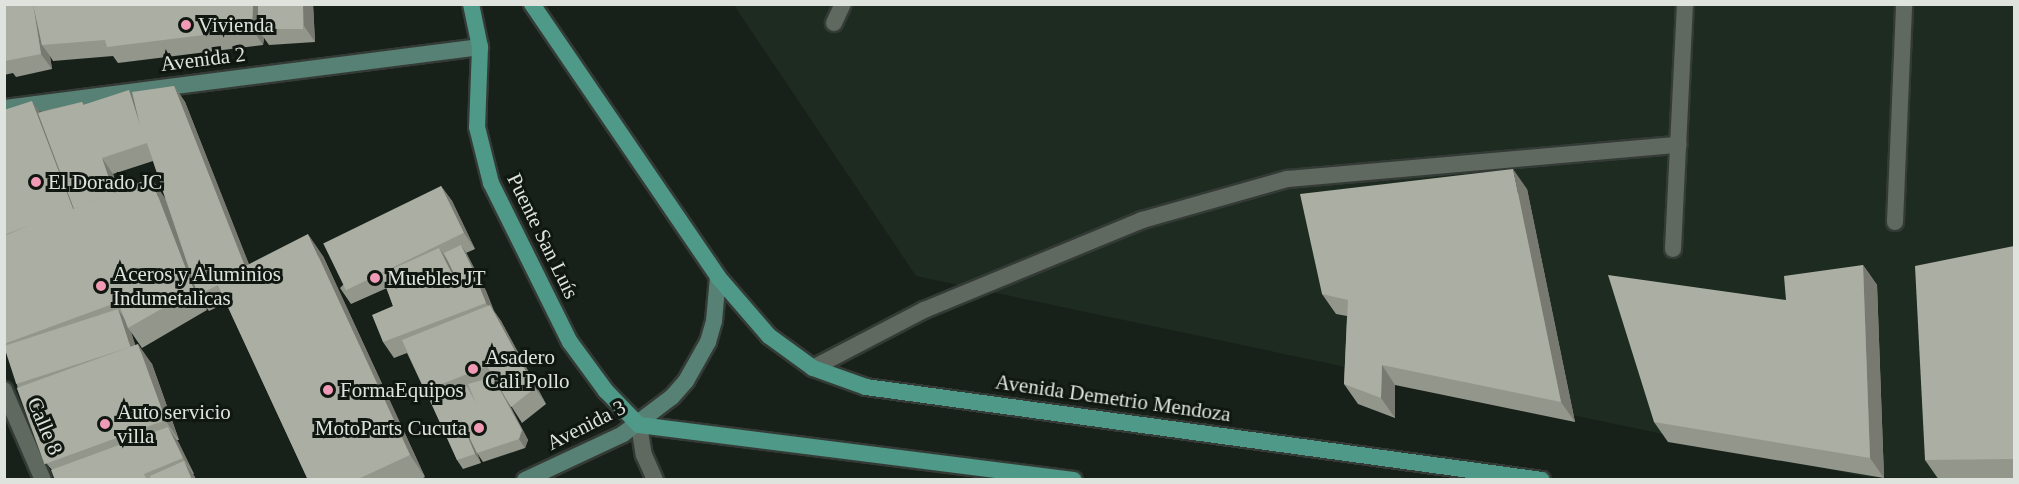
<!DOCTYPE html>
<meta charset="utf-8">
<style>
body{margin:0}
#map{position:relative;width:2019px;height:484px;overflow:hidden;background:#182119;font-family:"Times New Roman",serif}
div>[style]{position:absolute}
.built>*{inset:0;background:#1e2b20}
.roads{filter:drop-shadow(2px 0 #343a35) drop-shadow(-2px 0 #343a35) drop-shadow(0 2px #343a35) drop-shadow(0 -2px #343a35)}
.minor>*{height:16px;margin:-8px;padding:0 8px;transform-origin:8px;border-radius:8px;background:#5f6960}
.tertiary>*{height:16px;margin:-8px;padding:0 8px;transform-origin:8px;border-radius:8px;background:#5f6960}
.secondary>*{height:16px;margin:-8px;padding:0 8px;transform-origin:8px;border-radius:8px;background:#578174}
.primary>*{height:16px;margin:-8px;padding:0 8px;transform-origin:8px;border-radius:8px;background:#4e9988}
.wall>*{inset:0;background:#93968b}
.shaded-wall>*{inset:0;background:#787a71}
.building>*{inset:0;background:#abaea2;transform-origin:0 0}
.dots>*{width:16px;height:16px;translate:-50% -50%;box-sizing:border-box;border:3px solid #0f1710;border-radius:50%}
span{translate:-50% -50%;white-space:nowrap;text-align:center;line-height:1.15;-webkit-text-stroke:6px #0f1710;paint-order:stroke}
.poi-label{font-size:21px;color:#dee3de}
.left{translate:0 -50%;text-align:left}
.right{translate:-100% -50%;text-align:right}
.street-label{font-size:21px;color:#dee3de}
.frame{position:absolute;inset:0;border:6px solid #dee3de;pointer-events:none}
</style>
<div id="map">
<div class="built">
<div style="clip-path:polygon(734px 5px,2014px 5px,2014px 479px,1866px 477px,916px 276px)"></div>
</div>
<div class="roads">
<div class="minor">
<div style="left:834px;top:23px;width:21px;rotate:-65deg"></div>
<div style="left:1895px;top:222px;width:218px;rotate:-87.6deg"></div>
<div style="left:1673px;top:249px;width:245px;rotate:-87.2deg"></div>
<div style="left:813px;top:368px;width:125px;rotate:-27.6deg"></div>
<div style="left:924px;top:310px;width:236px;rotate:-22.4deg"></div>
<div style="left:1142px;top:220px;width:151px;rotate:-15.8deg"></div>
<div style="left:1287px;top:179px;width:393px;rotate:-5deg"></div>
<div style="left:4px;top:390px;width:98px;rotate:66.6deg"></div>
</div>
<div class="tertiary">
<div style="left:639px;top:425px;width:30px;rotate:81deg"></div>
<div style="left:644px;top:455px;width:27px;rotate:66deg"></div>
</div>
<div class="secondary">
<div style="left:4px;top:108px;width:480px;rotate:-7.3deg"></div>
<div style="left:525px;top:480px;width:108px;rotate:-25.1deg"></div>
<div style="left:623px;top:434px;width:61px;rotate:-37.1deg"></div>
<div style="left:672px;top:397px;width:21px;rotate:-49deg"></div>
<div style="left:686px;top:381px;width:45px;rotate:-60.6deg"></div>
<div style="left:708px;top:342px;width:22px;rotate:-74deg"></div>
<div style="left:714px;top:321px;width:44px;rotate:-84.8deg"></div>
</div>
<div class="primary">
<div style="left:471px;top:4px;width:44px;rotate:78.2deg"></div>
<div style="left:480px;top:47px;width:80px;rotate:92.1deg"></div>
<div style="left:477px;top:127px;width:58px;rotate:76deg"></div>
<div style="left:491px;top:183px;width:178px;rotate:63.6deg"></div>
<div style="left:570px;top:342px;width:61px;rotate:53.7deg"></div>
<div style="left:606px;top:391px;width:47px;rotate:45.9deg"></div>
<div style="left:639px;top:425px;width:438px;rotate:7.2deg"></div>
<div style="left:532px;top:4px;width:330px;rotate:55.7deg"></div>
<div style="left:718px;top:277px;width:78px;rotate:49.2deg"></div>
<div style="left:769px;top:336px;width:54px;rotate:36deg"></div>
<div style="left:813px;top:368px;width:56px;rotate:19.7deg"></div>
<div style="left:866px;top:387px;width:682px;rotate:7.83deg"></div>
</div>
</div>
<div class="wall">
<div style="clip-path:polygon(4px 4px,313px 4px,315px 42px,269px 45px,264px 38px,263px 45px,118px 63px,113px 56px,53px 61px,50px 56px,52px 69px,16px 77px,13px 73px,4px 75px)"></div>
<div style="clip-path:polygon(evenodd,174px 86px,185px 102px,249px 265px,323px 256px,425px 477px,419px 480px,308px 480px,226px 303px,209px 311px,206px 307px,207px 310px,142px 348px,131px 332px,135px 345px,152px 364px,179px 440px,177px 440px,194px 474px,193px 474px,196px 480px,55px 480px,52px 470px,47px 464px,18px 389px,8px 350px,4px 345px,4px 110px,39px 112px,82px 102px,84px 105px,133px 96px,174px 86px,153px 161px,165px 198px,119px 191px,113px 174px,153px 161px)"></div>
<div style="clip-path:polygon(441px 186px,452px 201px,475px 249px,466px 253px,486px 291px,494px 311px,501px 321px,546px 404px,522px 423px,506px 398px,528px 440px,525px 448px,483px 462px,477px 453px,481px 463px,463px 469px,457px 460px,431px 401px,425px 391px,407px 353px,394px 358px,383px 342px,393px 306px,387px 288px,351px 304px,340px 288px)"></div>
<div style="clip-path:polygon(1527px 189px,1575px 422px,1395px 385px,1395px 418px,1358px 404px,1344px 384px,1347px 316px,1336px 314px,1322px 294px)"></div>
<div style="clip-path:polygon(2014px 246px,2014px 479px,1939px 480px,1925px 460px)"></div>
<div style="clip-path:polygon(1863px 265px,1877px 285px,1884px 478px,1668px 442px,1654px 422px,1786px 300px)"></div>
</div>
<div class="shaded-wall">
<div style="clip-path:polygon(33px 4px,42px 45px,50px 56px,52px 69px,41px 54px)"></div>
<div style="clip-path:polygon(253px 4px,265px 4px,258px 29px,264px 38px,263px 45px,252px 29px)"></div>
<div style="clip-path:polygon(303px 4px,313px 4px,315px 42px,304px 26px)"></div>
<div style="clip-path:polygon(174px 86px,185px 102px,258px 287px,247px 271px)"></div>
<div style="clip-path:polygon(129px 90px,140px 106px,140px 125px)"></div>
<div style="clip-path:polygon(32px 101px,46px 121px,79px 211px,73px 209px)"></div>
<div style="clip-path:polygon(102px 158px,113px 174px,126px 213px,115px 197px)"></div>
<div style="clip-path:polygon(1513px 169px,1527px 189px,1575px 422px,1561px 402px)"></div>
<div style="clip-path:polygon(151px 178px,165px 198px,198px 295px,207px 310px,194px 290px)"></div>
<div style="clip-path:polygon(441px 186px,452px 201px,475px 249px,464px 233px)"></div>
<div style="clip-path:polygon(308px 234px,323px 256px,425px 477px,410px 455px)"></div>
<div style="clip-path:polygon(461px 245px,467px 254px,486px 291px,494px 311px,501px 321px,546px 404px,535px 388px,497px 318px,486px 303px)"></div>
<div style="clip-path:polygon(439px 248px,450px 264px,461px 287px,456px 282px)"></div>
<div style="clip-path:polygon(1863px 265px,1877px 285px,1884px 478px,1870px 458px)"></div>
<div style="clip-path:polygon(118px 309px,129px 325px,128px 328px,131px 332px,142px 365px,131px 349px)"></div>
<div style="clip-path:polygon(138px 344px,152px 364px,179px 440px,165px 420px)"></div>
<div style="clip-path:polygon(1382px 365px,1395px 385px,1395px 418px,1381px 398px)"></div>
<div style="clip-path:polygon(493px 377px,499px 386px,528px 440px,525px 448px,519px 439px)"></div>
<div style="clip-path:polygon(459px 416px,465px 425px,481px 463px,475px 454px)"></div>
<div style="clip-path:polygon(168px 427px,179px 443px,194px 474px,183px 458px)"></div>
<div style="clip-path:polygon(184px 461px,195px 477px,196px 480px,192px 480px)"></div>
</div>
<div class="building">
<div style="clip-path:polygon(4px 4px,33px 4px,41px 54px,5px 61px)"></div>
<div style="clip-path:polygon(33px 4px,253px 4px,252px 29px,107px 47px,105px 40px,42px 45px)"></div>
<div style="left:258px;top:4px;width:45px;height:25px"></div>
<div style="clip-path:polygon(174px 86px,245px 267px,216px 281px,218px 285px,198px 295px,147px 143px,102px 158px,114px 193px,74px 209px,38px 113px,82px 102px,83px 105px,129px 90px,140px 125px,132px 92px)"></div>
<div style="clip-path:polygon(32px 101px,73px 209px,151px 178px,194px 290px,128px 328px,118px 302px,4px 344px,4px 236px,30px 225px,4px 235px,4px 110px)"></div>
<div style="clip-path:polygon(1513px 169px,1561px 402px,1382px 365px,1381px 398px,1344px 384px,1348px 300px,1322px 294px,1300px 194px)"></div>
<div style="left:441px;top:186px;width:52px;height:131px;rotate:64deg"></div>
<div style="clip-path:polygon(308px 234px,410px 455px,356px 480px,308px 480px,216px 281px)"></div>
<div style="clip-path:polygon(461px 245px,477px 278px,475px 275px,458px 282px,444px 253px)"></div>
<div style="clip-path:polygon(2014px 246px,2014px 459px,1925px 460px,1915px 266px)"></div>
<div style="clip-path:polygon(439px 248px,456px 282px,475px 275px,486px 303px,383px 342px,372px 315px,393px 306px,381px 274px)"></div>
<div style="clip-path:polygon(1863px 265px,1870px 458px,1654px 422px,1608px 275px,1786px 300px,1784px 276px)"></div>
<div style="clip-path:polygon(490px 305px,535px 388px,511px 407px,487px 366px,425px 391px,402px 340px)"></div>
<div style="left:118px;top:309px;width:40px;height:120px;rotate:72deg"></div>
<div style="left:138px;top:344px;width:81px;height:129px;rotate:70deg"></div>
<div style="clip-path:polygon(493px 377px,522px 430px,519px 439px,477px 453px,459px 416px,475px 454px,457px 460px,430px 401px,466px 385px,476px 403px,468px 384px)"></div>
<div style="clip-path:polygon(168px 427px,183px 458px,144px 474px,147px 480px,55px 480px,51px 470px)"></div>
<div style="clip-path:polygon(184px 461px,192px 480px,151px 480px,150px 476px)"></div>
</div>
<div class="dots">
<div style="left:186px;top:25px;background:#f09ab5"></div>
<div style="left:36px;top:182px;background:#f09ab5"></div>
<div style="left:375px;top:278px;background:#f09ab5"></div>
<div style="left:101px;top:286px;background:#f09ab5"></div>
<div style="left:473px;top:369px;background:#f09ab5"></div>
<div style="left:328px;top:390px;background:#f09ab5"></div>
<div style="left:105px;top:424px;background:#f09ab5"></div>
<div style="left:479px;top:428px;background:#f09ab5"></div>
</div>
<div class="poi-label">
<span class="left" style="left:198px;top:25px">Vivienda</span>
<span class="left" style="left:48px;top:182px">El Dorado JC</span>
<span class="left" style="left:113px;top:286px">Aceros y Aluminios<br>Indumetalicas</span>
<span class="left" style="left:387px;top:278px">Muebles JT</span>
<span class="left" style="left:485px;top:369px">Asadero<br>Cali Pollo</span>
<span class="left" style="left:340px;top:390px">FormaEquipos</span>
<span class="left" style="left:117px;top:424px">Auto servicio<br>villa</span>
<span class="right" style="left:467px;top:428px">MotoParts Cucuta</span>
</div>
<div class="street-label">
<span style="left:203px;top:59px;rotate:-7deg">Avenida 2</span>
<span style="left:543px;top:236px;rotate:64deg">Puente San Luís</span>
<span style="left:1113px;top:398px;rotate:8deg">Avenida Demetrio Mendoza</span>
<span style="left:586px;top:425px;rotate:-27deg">Avenida 3</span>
<span style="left:45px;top:426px;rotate:67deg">Calle 8</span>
</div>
<div class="frame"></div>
</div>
